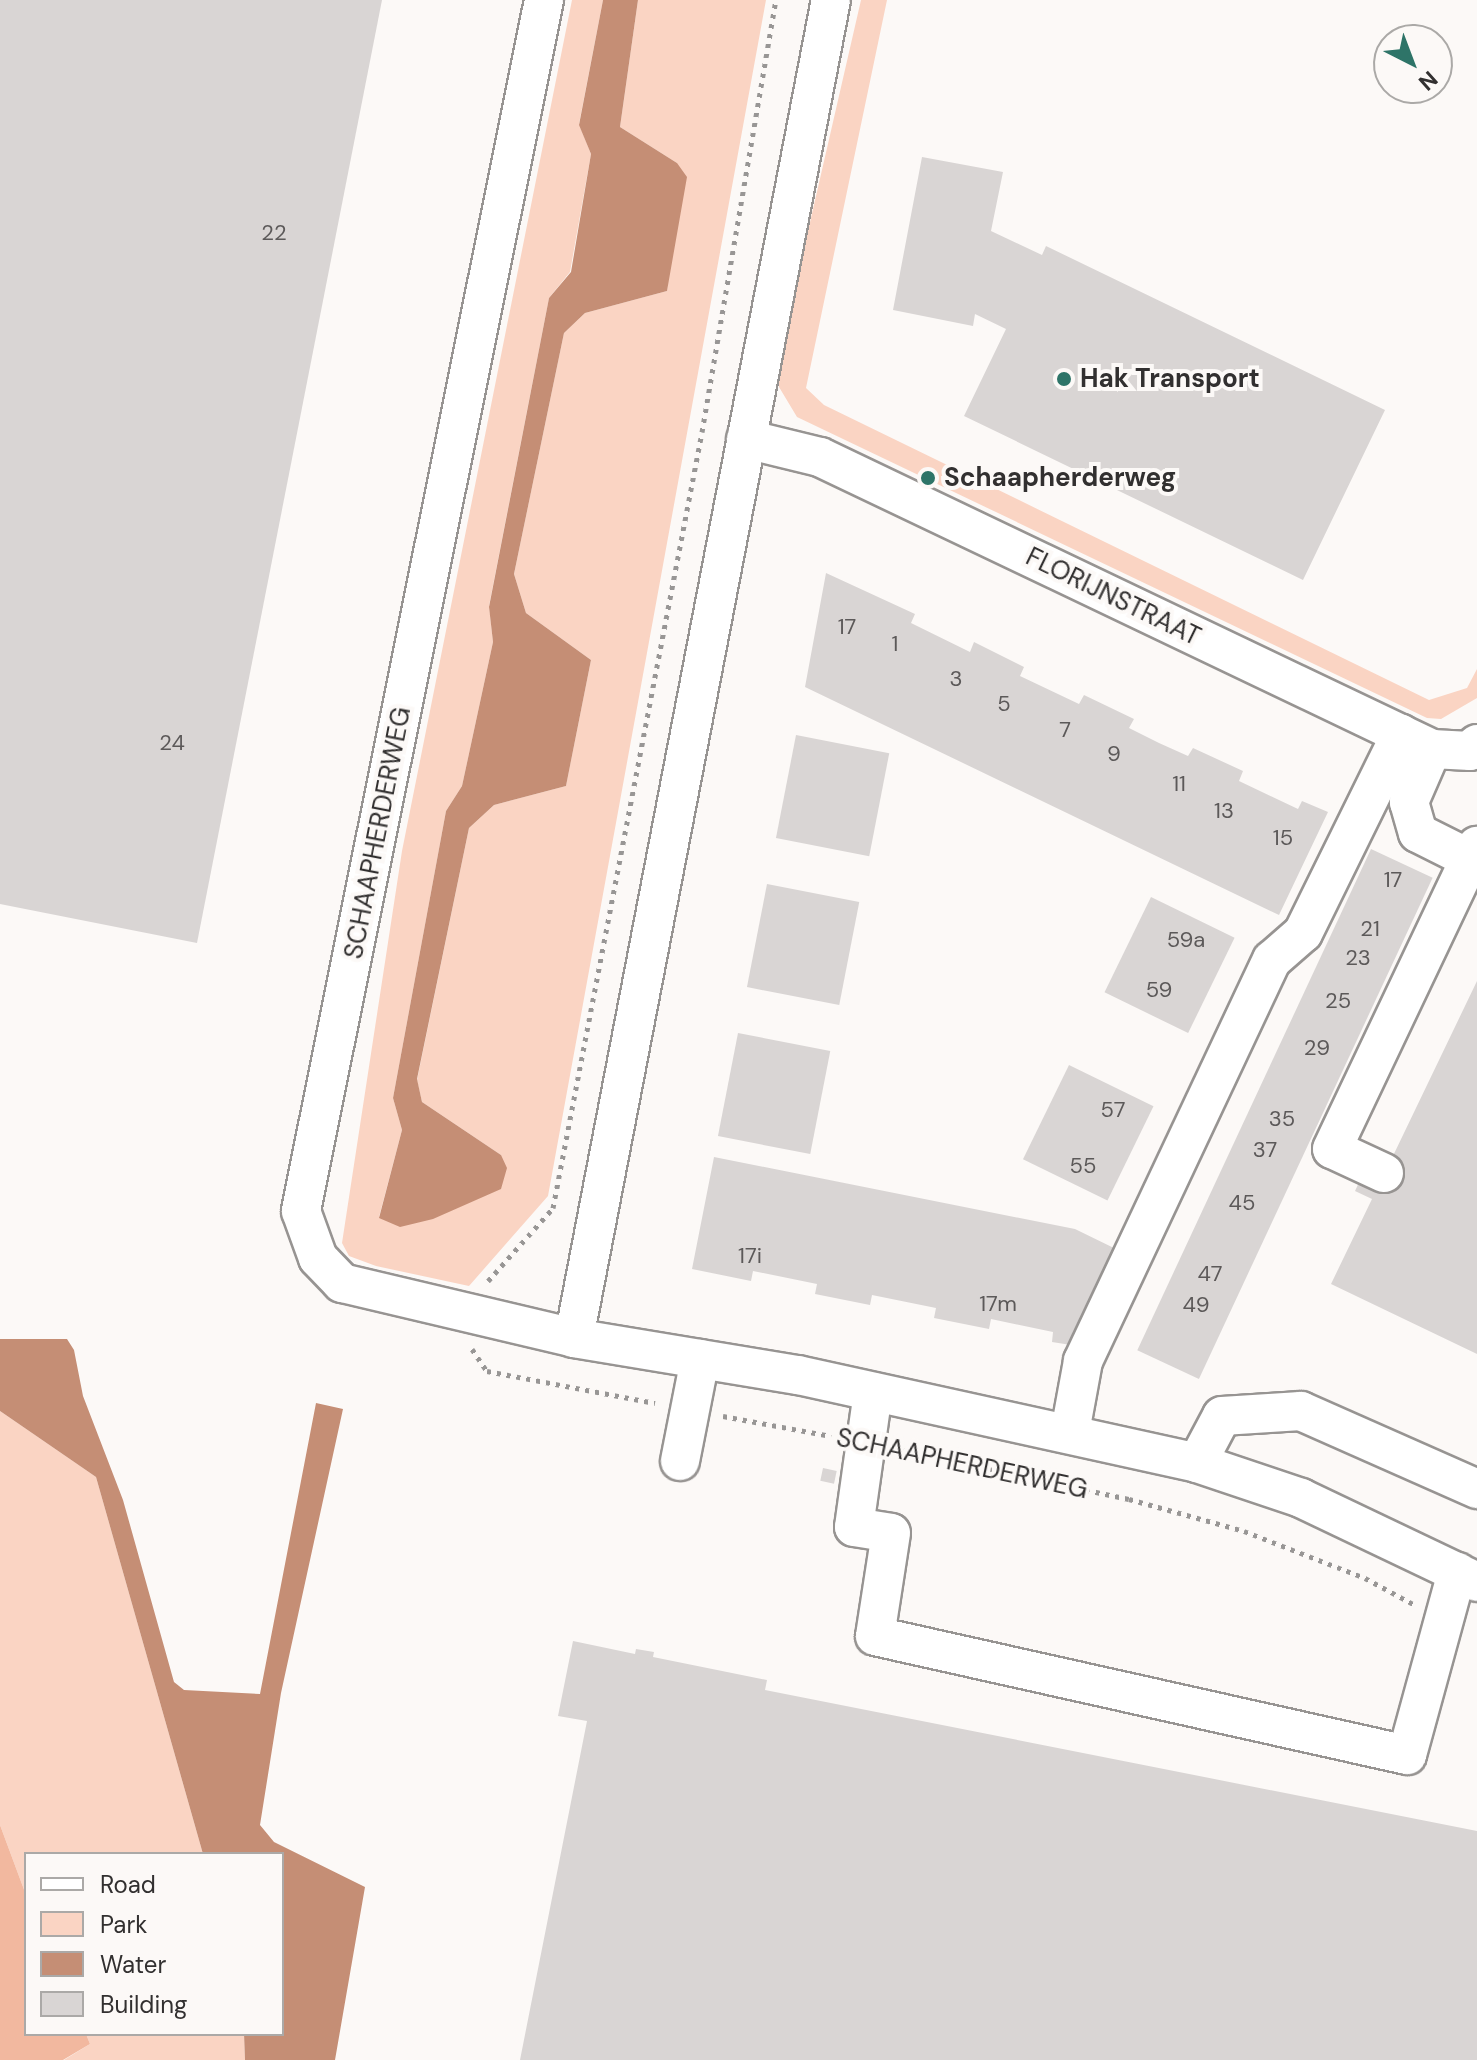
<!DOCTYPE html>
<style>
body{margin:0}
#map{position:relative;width:1477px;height:2060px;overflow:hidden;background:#fcf9f7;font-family:"DM Sans",sans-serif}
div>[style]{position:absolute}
.green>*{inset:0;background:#fad4c3}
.forest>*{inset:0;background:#f2b89f}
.water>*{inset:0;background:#c58e75}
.building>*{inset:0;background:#d9d5d4;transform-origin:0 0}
.path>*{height:5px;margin-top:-2.5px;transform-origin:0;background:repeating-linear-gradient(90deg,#989695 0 4px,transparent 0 10px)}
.roads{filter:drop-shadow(2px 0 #979492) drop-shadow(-2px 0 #979492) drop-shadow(0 2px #979492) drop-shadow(0 -2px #979492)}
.minor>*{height:38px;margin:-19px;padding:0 19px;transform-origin:19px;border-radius:19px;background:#fff}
.dots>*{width:22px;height:22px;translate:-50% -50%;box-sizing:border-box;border:4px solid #fcf9f7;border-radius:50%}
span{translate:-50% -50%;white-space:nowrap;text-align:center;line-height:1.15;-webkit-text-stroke:8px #fcf9f7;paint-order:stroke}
.number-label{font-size:22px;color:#5c5959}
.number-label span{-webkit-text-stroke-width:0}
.poi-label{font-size:26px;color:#323030;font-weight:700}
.left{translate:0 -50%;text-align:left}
.street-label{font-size:26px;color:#323030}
.legend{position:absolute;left:24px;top:1852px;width:260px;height:184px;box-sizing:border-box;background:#fcf9f7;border:2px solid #aba9a7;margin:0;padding:10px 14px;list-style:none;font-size:24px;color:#323030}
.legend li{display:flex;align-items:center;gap:16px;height:40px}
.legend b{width:40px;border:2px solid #aba9a7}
.north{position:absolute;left:1373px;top:24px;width:80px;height:80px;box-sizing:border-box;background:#fcf9f7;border:2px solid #aba9a7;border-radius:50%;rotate:138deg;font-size:22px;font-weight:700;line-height:32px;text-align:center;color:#323030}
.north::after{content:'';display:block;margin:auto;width:28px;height:36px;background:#2e7468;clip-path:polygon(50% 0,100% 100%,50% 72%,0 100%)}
</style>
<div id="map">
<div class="green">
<div style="clip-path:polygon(572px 0,603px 0,579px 124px,591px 154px,570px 272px,549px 298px,489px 606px,493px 642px,462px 786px,446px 811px,393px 1098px,402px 1130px,379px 1217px,501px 1155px,422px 1102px,417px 1080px,469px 828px,494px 805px,566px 786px,591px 660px,526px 613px,514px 574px,564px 333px,585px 313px,667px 291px,677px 163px,620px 127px,638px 0,766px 0,548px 1196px,469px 1286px,376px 1266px,349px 1256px,342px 1243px,402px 851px)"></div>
<div style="clip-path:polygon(861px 0,887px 0,806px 388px,824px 405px,1429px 700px,1467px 688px,1477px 669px,1477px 698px,1441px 719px,1427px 718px,797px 417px,779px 387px,777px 366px)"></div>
<div style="clip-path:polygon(0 1411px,96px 1477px,203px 1854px,26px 1854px,26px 1895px,0 1825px)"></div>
<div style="clip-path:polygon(86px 2034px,244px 2034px,245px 2060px,64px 2060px,90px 2044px)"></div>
</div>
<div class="forest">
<div style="clip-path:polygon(0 1825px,26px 1895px,26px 2034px,86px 2034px,90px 2044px,63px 2060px,0 2060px)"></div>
</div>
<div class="water">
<div style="clip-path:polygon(603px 0,638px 0,620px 127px,677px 163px,687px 177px,667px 291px,585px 313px,564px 333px,514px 574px,526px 613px,591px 660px,566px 786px,494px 805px,469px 828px,417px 1079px,422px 1102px,501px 1155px,507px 1168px,501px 1189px,433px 1219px,400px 1227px,379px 1218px,402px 1130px,393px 1098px,446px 811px,462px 786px,493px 642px,489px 607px,549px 298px,571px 272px,591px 154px,579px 125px)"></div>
<div style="clip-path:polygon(0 1339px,67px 1339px,74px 1350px,83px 1396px,123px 1500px,174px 1682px,184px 1690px,260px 1694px,316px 1403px,343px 1409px,281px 1693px,260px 1825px,274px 1842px,365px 1887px,335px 2060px,245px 2060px,244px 2034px,282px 2034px,282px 1854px,203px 1854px,96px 1477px,0 1411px)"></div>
</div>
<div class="building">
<div style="clip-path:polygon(0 0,382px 0,197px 943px,0 904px)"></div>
<div style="clip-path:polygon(922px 157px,1003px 172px,991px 231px,1042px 255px,1046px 246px,1385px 410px,1303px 580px,964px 416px,1006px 329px,975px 314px,973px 326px,893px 310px)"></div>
<div style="clip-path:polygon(826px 573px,915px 614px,911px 623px,970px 652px,974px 642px,1024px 667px,1020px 676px,1079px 704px,1084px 695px,1134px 719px,1129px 728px,1159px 743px,1188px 756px,1193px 748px,1243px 771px,1239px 781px,1298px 809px,1302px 801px,1328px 812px,1279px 915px,805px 687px)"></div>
<div style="left:796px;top:735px;width:95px;height:105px;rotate:11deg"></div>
<div style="left:1371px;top:849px;width:68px;height:553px;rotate:25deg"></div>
<div style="left:767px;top:884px;width:94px;height:105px;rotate:11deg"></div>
<div style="left:1151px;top:897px;width:93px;height:106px;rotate:26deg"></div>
<div style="clip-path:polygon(1477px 981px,1477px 1354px,1331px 1284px,1372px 1199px,1355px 1191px,1362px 1176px,1379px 1185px)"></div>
<div style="left:738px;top:1033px;width:94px;height:105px;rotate:11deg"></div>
<div style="left:1069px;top:1065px;width:94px;height:105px;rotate:26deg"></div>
<div style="clip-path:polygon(714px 1157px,1075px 1229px,1118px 1250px,1071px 1345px,1052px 1342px,1053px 1332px,991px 1319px,989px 1329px,934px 1318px,936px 1308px,872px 1295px,870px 1305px,815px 1294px,817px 1284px,753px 1271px,751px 1281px,692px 1269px)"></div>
<div style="left:823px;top:1468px;width:14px;height:13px;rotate:12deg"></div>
<div style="clip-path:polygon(573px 1641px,635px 1654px,636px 1649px,654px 1652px,653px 1657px,767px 1680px,765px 1690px,1477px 1831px,1477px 2060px,520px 2060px,587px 1721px,558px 1716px)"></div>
</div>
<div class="path">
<div style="left:488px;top:1281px;width:98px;rotate:-48.3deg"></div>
<div style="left:553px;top:1208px;width:790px;rotate:-79.13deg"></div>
<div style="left:702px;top:432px;width:438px;rotate:-80.3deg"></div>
<div style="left:472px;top:1349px;width:27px;rotate:56deg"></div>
<div style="left:487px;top:1371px;width:171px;rotate:10.8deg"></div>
<div style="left:723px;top:1416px;width:110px;rotate:10.5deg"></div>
<div style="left:900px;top:1450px;width:234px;rotate:12.1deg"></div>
<div style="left:1129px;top:1499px;width:119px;rotate:15.5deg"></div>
<div style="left:1244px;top:1531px;width:130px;rotate:21.2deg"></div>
<div style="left:1365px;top:1578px;width:55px;rotate:28.4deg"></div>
</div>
<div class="roads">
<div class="minor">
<div style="left:544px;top:0;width:1235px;rotate:101.35deg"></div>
<div style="left:301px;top:1211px;width:50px;rotate:70.1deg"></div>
<div style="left:318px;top:1258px;width:35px;rotate:46deg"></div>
<div style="left:342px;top:1283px;width:238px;rotate:13.3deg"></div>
<div style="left:574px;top:1338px;width:227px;rotate:9.4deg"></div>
<div style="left:798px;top:1375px;width:409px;rotate:12.4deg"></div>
<div style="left:1197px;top:1463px;width:110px;rotate:18.6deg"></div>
<div style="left:1301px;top:1498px;width:195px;rotate:25.5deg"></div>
<div style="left:746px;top:439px;width:76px;rotate:13.7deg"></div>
<div style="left:820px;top:457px;width:678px;rotate:25.51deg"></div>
<div style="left:1432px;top:749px;width:38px;rotate:3deg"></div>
<div style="left:1470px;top:751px;width:10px;rotate:-45deg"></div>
<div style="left:1432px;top:749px;width:58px;rotate:113.5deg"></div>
<div style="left:1409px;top:802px;width:32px;rotate:74deg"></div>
<div style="left:1418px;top:833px;width:58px;rotate:26.6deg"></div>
<div style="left:1470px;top:859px;width:15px;rotate:-62deg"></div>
<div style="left:1384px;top:1173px;width:57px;rotate:-155.2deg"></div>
<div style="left:1332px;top:1149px;width:321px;rotate:-64.6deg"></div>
<div style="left:574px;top:1338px;width:1362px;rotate:-79.13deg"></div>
<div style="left:873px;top:1392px;width:136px;rotate:98deg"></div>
<div style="left:854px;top:1527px;width:37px;rotate:9deg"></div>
<div style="left:891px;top:1533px;width:104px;rotate:98.8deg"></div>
<div style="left:875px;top:1636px;width:545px;rotate:12.61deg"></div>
<div style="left:1407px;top:1755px;width:190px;rotate:-74.7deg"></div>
<div style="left:1070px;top:1432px;width:72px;rotate:-79.6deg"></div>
<div style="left:1083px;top:1361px;width:443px;rotate:-64.8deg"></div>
<div style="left:1272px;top:960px;width:41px;rotate:-41.1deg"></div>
<div style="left:1303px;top:933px;width:222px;rotate:-63.8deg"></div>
<div style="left:680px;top:1461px;width:104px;rotate:-78.9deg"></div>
<div style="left:1197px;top:1463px;width:53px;rotate:-62deg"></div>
<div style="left:1222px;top:1416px;width:79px;rotate:-3.6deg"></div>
<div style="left:1301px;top:1411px;width:193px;rotate:23.9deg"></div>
</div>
</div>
<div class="dots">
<div style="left:1064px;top:379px;background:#2e7468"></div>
<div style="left:928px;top:478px;background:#2e7468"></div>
</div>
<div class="number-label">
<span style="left:274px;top:233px">22</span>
<span style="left:847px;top:627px">17</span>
<span style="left:895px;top:644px">1</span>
<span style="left:956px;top:679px">3</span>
<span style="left:1004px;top:704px">5</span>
<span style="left:1065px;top:730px">7</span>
<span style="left:172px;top:743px">24</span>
<span style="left:1114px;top:754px">9</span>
<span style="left:1179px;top:784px">11</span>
<span style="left:1224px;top:811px">13</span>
<span style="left:1283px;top:838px">15</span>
<span style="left:1393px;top:880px">17</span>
<span style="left:1370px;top:929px">21</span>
<span style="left:1186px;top:940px">59a</span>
<span style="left:1358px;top:958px">23</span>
<span style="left:1159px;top:990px">59</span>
<span style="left:1338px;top:1001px">25</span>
<span style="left:1317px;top:1048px">29</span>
<span style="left:1113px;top:1110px">57</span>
<span style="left:1282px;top:1119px">35</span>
<span style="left:1265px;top:1150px">37</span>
<span style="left:1083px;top:1166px">55</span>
<span style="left:1242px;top:1203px">45</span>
<span style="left:750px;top:1256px">17i</span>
<span style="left:1210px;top:1274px">47</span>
<span style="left:998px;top:1304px">17m</span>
<span style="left:1196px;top:1305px">49</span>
</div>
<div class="poi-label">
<span class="left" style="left:1080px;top:379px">Hak Transport</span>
<span class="left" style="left:944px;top:478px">Schaapherderweg</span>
</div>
<div class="street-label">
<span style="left:1113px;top:597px;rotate:26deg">FLORIJNSTRAAT</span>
<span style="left:378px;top:833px;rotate:-79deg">SCHAAPHERDERWEG</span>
<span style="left:962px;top:1464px;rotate:12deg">SCHAAPHERDERWEG</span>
</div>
<ul class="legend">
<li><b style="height:10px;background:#fff"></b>Road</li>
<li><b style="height:22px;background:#fad4c3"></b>Park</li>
<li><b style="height:22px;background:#c58e75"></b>Water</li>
<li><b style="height:22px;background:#d9d5d4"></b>Building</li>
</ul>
<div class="north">N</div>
</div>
